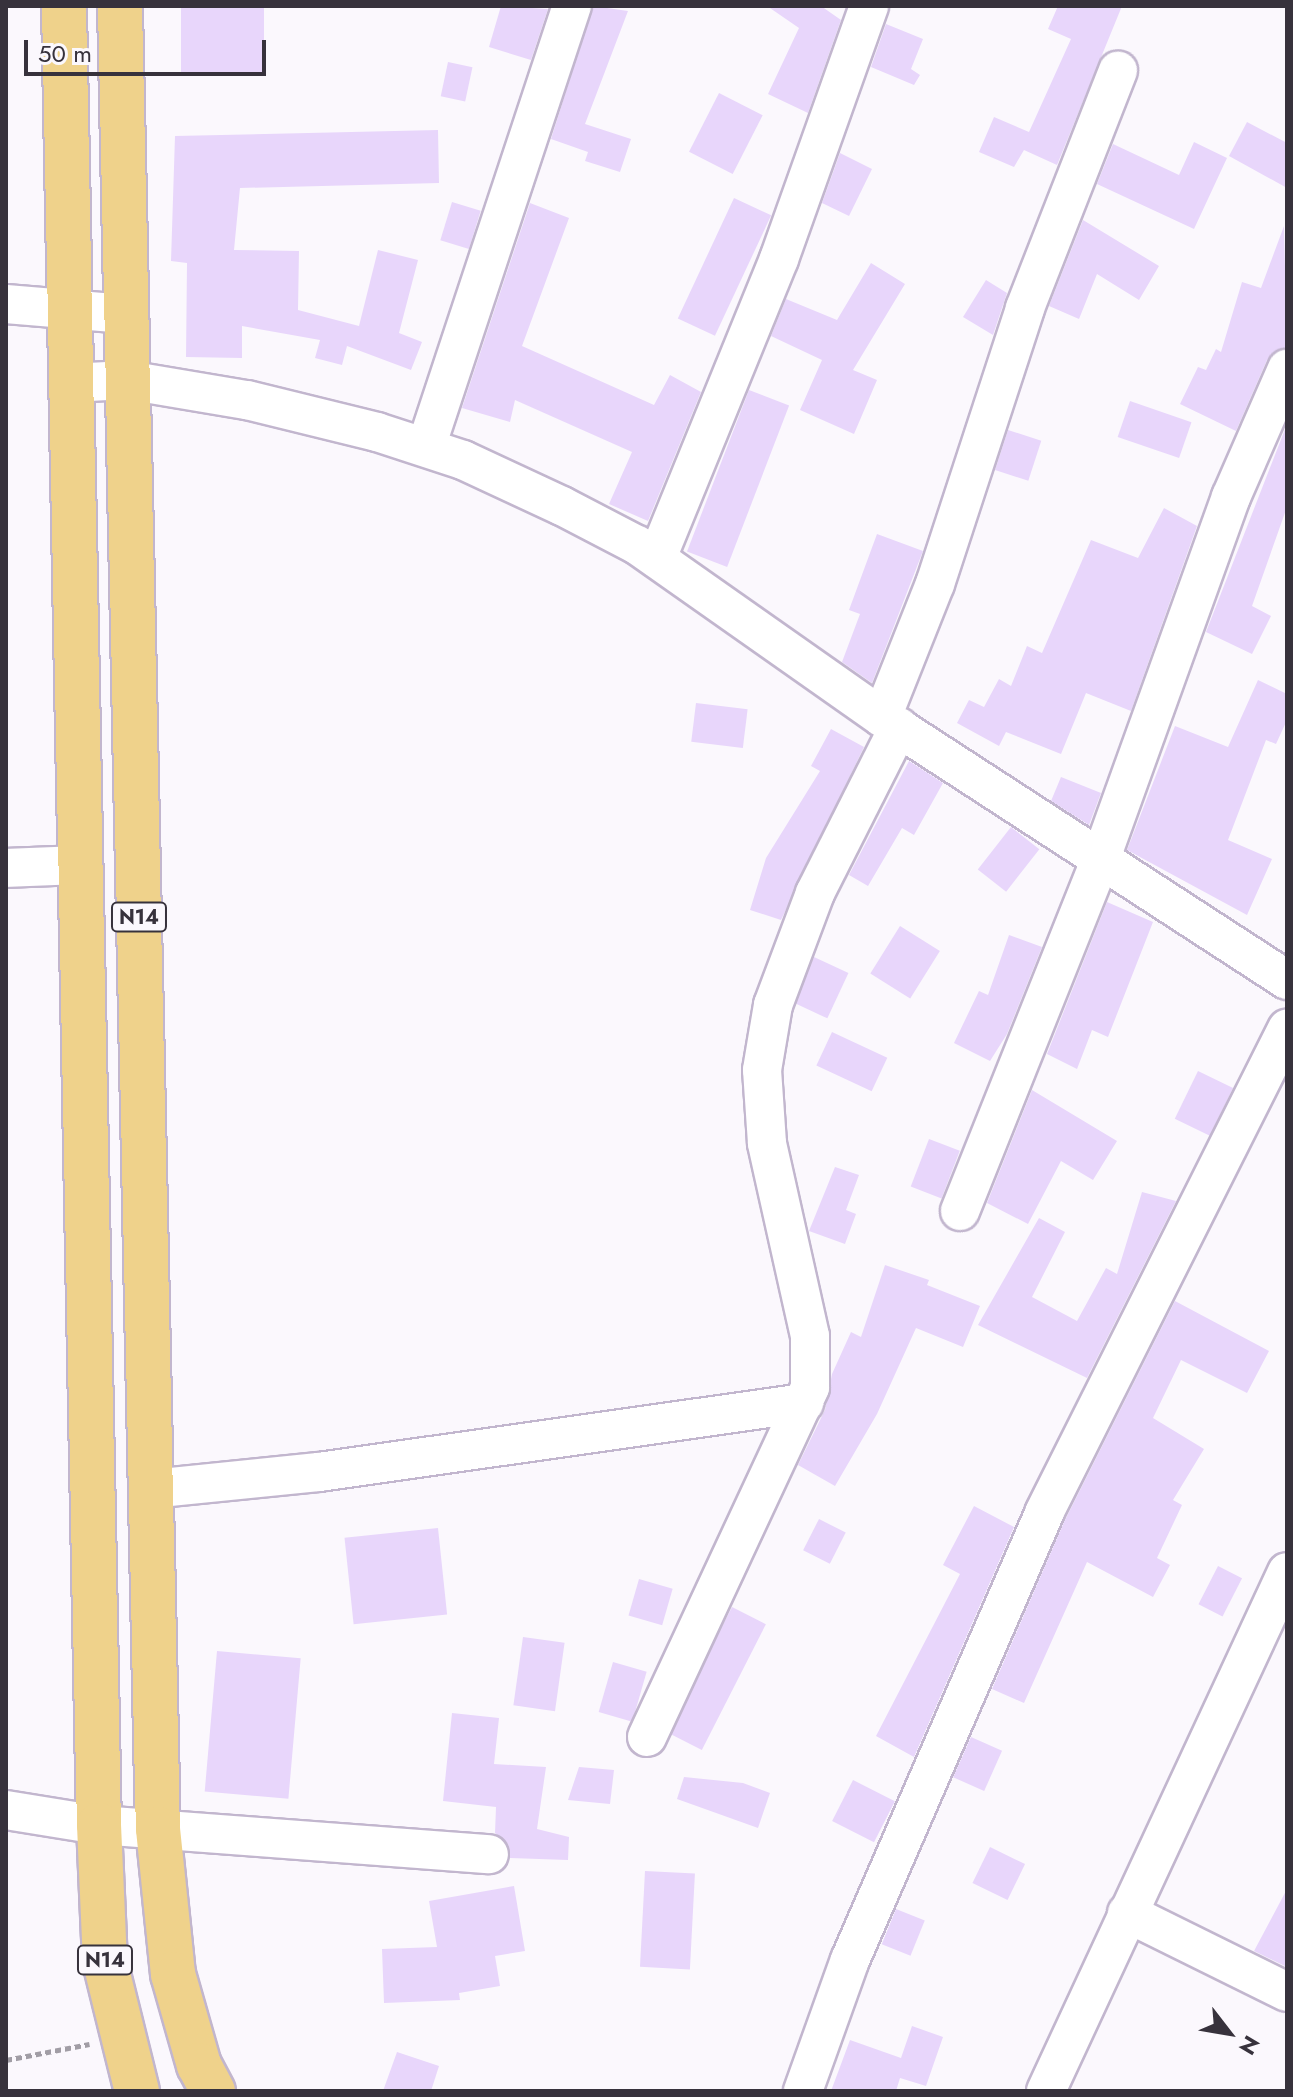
<!DOCTYPE html>
<style>
body{margin:0}
#map{position:relative;width:1293px;height:2097px;overflow:hidden;background:#fbf8fd;font-family:Jost,sans-serif}
div>[style]{position:absolute}
.building>*{inset:0;background:#e8d6fb;transform-origin:0 0}
.path>*{height:5px;margin-top:-2.5px;transform-origin:0;background:repeating-linear-gradient(90deg,#a19da5 0 6px,transparent 0 10px)}
.roads{filter:drop-shadow(2px 0 #c2b6ce) drop-shadow(-2px 0 #c2b6ce) drop-shadow(0 2px #c2b6ce) drop-shadow(0 -2px #c2b6ce)}
.street>*{height:38px;margin:-19px;padding:0 19px;transform-origin:19px;border-radius:19px;background:#fff}
.primary>*{height:44px;margin:-22px;padding:0 22px;transform-origin:22px;border-radius:22px;background:#efd28b}
span{translate:-50% -50%;white-space:nowrap;text-align:center;line-height:1.15;-webkit-text-stroke:7px #fbf8fd;paint-order:stroke}
.shield-label span{padding:2px 6px;background:#fbf8fd;border:2px solid;border-radius:6px;-webkit-text-stroke-width:0}
.shield-label{font-size:20px;color:#37323c;font-weight:700}
.frame{position:absolute;inset:0;border:8px solid #37323c;pointer-events:none}
.north{position:absolute;left:1189px;top:1993px;width:80px;height:80px;-webkit-text-stroke:6px #fbf8fd;paint-order:stroke;rotate:121deg;font-size:22px;font-weight:700;line-height:32px;text-align:center;color:#37323c}
.north::after{content:'';display:block;margin:auto;width:28px;height:36px;background:#37323c;clip-path:polygon(50% 0,100% 100%,50% 72%,0 100%)}
.scale{position:absolute;left:24px;top:40px;width:242px;height:36px;box-sizing:border-box;border:4px solid #37323c;border-top:0;padding-left:10px;font-size:24px;line-height:28px;white-space:nowrap;color:#37323c;-webkit-text-stroke:6px #fbf8fd;paint-order:stroke}
</style>
<div id="map">
<div class="building">
<div style="left:181px;top:6px;width:83px;height:66px"></div>
<div style="clip-path:polygon(501px 6px,548px 9px,531px 60px,489px 47px)"></div>
<div style="clip-path:polygon(593px 6px,628px 11px,585px 124px,631px 139px,620px 172px,585px 161px,588px 152px,551px 139px)"></div>
<div style="clip-path:polygon(767px 6px,821px 6px,841px 20px,808px 113px,768px 94px,799px 28px)"></div>
<div style="clip-path:polygon(1058px 6px,1122px 6px,1057px 165px,1024px 150px,1014px 167px,979px 152px,994px 117px,1029px 132px,1071px 39px,1048px 29px)"></div>
<div style="clip-path:polygon(886px 24px,923px 39px,911px 69px,920px 75px,914px 85px,871px 67px)"></div>
<div style="left:448px;top:62px;width:25px;height:35px;rotate:12deg"></div>
<div style="left:719px;top:93px;width:49px;height:66px;rotate:27deg"></div>
<div style="clip-path:polygon(1247px 122px,1287px 143px,1287px 188px,1229px 156px)"></div>
<div style="clip-path:polygon(438px 130px,439px 183px,240px 188px,234px 250px,299px 251px,298px 310px,359px 326px,378px 250px,418px 260px,399px 333px,422px 342px,411px 370px,347px 346px,342px 365px,315px 358px,320px 340px,242px 326px,242px 358px,186px 357px,187px 263px,171px 261px,175px 136px)"></div>
<div style="clip-path:polygon(1194px 142px,1227px 158px,1194px 229px,1097px 184px,1113px 144px,1179px 175px)"></div>
<div style="clip-path:polygon(840px 153px,872px 169px,849px 216px,822px 203px)"></div>
<div style="left:734px;top:198px;width:41px;height:133px;rotate:25deg"></div>
<div style="left:452px;top:202px;width:30px;height:40px;rotate:17deg"></div>
<div style="clip-path:polygon(530px 203px,569px 218px,522px 346px,654px 405px,670px 375px,701px 392px,648px 521px,609px 504px,632px 452px,515px 400px,510px 422px,462px 408px)"></div>
<div style="clip-path:polygon(1083px 220px,1159px 266px,1139px 300px,1097px 274px,1079px 319px,1049px 306px)"></div>
<div style="clip-path:polygon(1284px 226px,1287px 347px,1267px 360px,1236px 431px,1180px 404px,1198px 367px,1206px 370px,1216px 349px,1221px 352px,1242px 282px,1261px 288px)"></div>
<div style="clip-path:polygon(871px 263px,905px 284px,853px 370px,877px 380px,854px 434px,800px 410px,822px 360px,771px 336px,786px 299px,837px 320px)"></div>
<div style="clip-path:polygon(986px 280px,1007px 293px,993px 335px,963px 317px)"></div>
<div style="left:749px;top:390px;width:43px;height:173px;rotate:21deg"></div>
<div style="left:1130px;top:401px;width:65px;height:38px;rotate:19deg"></div>
<div style="clip-path:polygon(1287px 424px,1287px 507px,1252px 606px,1271px 616px,1252px 654px,1206px 632px)"></div>
<div style="left:1008px;top:430px;width:35px;height:42px;rotate:18deg"></div>
<div style="clip-path:polygon(1164px 508px,1197px 526px,1131px 711px,1086px 693px,1061px 754px,1006px 732px,999px 746px,957px 723px,969px 700px,984px 707px,999px 679px,1011px 686px,1027px 646px,1042px 653px,1091px 540px,1138px 558px)"></div>
<div style="clip-path:polygon(877px 534px,923px 551px,872px 683px,842px 662px,860px 614px,849px 610px)"></div>
<div style="clip-path:polygon(1258px 680px,1287px 694px,1287px 720px,1276px 744px,1266px 740px,1228px 840px,1272px 859px,1247px 915px,1127px 850px,1175px 726px,1228px 747px)"></div>
<div style="left:696px;top:703px;width:52px;height:39px;rotate:7deg"></div>
<div style="clip-path:polygon(831px 729px,864px 747px,781px 920px,750px 910px,766px 858px,820px 771px,811px 766px)"></div>
<div style="clip-path:polygon(909px 761px,943px 783px,914px 835px,902px 828px,868px 886px,849px 875px)"></div>
<div style="clip-path:polygon(1061px 777px,1101px 793px,1089px 825px,1051px 801px)"></div>
<div style="left:1011px;top:827px;width:36px;height:54px;rotate:38deg"></div>
<div style="clip-path:polygon(1107px 902px,1153px 922px,1108px 1037px,1092px 1030px,1077px 1069px,1047px 1054px)"></div>
<div style="left:900px;top:926px;width:47px;height:56px;rotate:32deg"></div>
<div style="clip-path:polygon(1009px 935px,1042px 947px,1007px 1034px,990px 1061px,954px 1043px,979px 991px,988px 995px)"></div>
<div style="left:814px;top:957px;width:38px;height:50px;rotate:25deg"></div>
<div style="left:832px;top:1032px;width:61px;height:37px;rotate:25deg"></div>
<div style="left:1198px;top:1071px;width:39px;height:53px;rotate:26deg"></div>
<div style="clip-path:polygon(1032px 1090px,1117px 1141px,1093px 1180px,1061px 1161px,1028px 1224px,987px 1203px)"></div>
<div style="left:929px;top:1139px;width:33px;height:51px;rotate:21deg"></div>
<div style="clip-path:polygon(835px 1167px,859px 1175px,846px 1210px,856px 1214px,845px 1244px,809px 1231px)"></div>
<div style="clip-path:polygon(1142px 1192px,1176px 1201px,1087px 1378px,978px 1325px,1039px 1218px,1065px 1232px,1032px 1297px,1077px 1321px,1106px 1268px,1117px 1274px)"></div>
<div style="clip-path:polygon(885px 1265px,929px 1280px,927px 1285px,980px 1306px,963px 1347px,916px 1328px,877px 1414px,835px 1486px,798px 1465px,825px 1410px,832px 1374px,851px 1332px,861px 1337px)"></div>
<div style="clip-path:polygon(1175px 1301px,1269px 1351px,1247px 1393px,1181px 1360px,1153px 1418px,1204px 1449px,1173px 1500px,1182px 1505px,1157px 1558px,1170px 1565px,1153px 1597px,1087px 1562px,1024px 1703px,992px 1689px,1064px 1522px)"></div>
<div style="clip-path:polygon(974px 1506px,1014px 1527px,914px 1757px,876px 1736px,960px 1574px,943px 1565px)"></div>
<div style="left:819px;top:1519px;width:30px;height:35px;rotate:27deg"></div>
<div style="left:438px;top:1528px;width:87px;height:94px;rotate:84deg"></div>
<div style="left:1218px;top:1566px;width:27px;height:43px;rotate:27deg"></div>
<div style="left:639px;top:1579px;width:35px;height:38px;rotate:16deg"></div>
<div style="left:732px;top:1607px;width:38px;height:141px;rotate:27deg"></div>
<div style="left:523px;top:1637px;width:42px;height:69px;rotate:8deg"></div>
<div style="left:217px;top:1651px;width:84px;height:141px;rotate:5deg"></div>
<div style="left:613px;top:1662px;width:35px;height:52px;rotate:16deg"></div>
<div style="clip-path:polygon(452px 1713px,499px 1718px,494px 1764px,546px 1767px,537px 1829px,569px 1837px,568px 1860px,510px 1858px,508px 1844px,495px 1833px,496px 1807px,443px 1801px)"></div>
<div style="left:971px;top:1737px;width:34px;height:44px;rotate:24deg"></div>
<div style="clip-path:polygon(579px 1767px,614px 1770px,610px 1804px,568px 1800px)"></div>
<div style="clip-path:polygon(684px 1777px,743px 1783px,770px 1793px,758px 1828px,677px 1799px)"></div>
<div style="left:853px;top:1780px;width:47px;height:46px;rotate:27deg"></div>
<div style="left:990px;top:1847px;width:39px;height:40px;rotate:26deg"></div>
<div style="left:645px;top:1871px;width:50px;height:96px;rotate:3deg"></div>
<div style="clip-path:polygon(514px 1886px,525px 1951px,495px 1956px,500px 1986px,459px 1993px,460px 2000px,384px 2003px,382px 1949px,437px 1947px,429px 1901px)"></div>
<div style="clip-path:polygon(1287px 1889px,1287px 1967px,1254px 1951px)"></div>
<div style="left:896px;top:1909px;width:31px;height:38px;rotate:22deg"></div>
<div style="clip-path:polygon(912px 2026px,943px 2037px,926px 2086px,900px 2078px,896px 2091px,831px 2091px,850px 2040px,901px 2058px)"></div>
<div style="clip-path:polygon(397px 2052px,439px 2066px,431px 2091px,383px 2091px)"></div>
</div>
<div class="path">
<div style="left:6px;top:2060px;width:85px;rotate:-10.9deg"></div>
</div>
<div class="roads">
<div class="street">
<div style="left:6px;top:304px;width:120px;rotate:4.8deg"></div>
<div style="left:69px;top:383px;width:58px;rotate:-3deg"></div>
<div style="left:127px;top:380px;width:122px;rotate:9.5deg"></div>
<div style="left:247px;top:400px;width:134px;rotate:13.8deg"></div>
<div style="left:377px;top:432px;width:90px;rotate:18deg"></div>
<div style="left:463px;top:460px;width:109px;rotate:24.9deg"></div>
<div style="left:562px;top:506px;width:85px;rotate:27.5deg"></div>
<div style="left:637px;top:545px;width:299px;rotate:35.1deg"></div>
<div style="left:882px;top:717px;width:483px;rotate:33deg"></div>
<div style="left:426px;top:447px;width:465px;rotate:-71.7deg"></div>
<div style="left:657px;top:558px;width:323px;rotate:-67.8deg"></div>
<div style="left:779px;top:259px;width:269px;rotate:-70.4deg"></div>
<div style="left:882px;top:717px;width:143px;rotate:-68.3deg"></div>
<div style="left:935px;top:584px;width:290px;rotate:-71.9deg"></div>
<div style="left:1025px;top:308px;width:255px;rotate:-68.6deg"></div>
<div style="left:6px;top:868px;width:74px;rotate:-2.3deg"></div>
<div style="left:960px;top:1211px;width:380px;rotate:-68.2deg"></div>
<div style="left:1101px;top:858px;width:384px;rotate:-70.2deg"></div>
<div style="left:1231px;top:497px;width:140px;rotate:-66.4deg"></div>
<div style="left:151px;top:1489px;width:169px;rotate:-5.8deg"></div>
<div style="left:319px;top:1472px;width:490px;rotate:-8.1deg"></div>
<div style="left:647px;top:1737px;width:386px;rotate:-65deg"></div>
<div style="left:810px;top:1387px;width:51px;rotate:-90deg"></div>
<div style="left:810px;top:1336px;width:198px;rotate:-102.6deg"></div>
<div style="left:767px;top:1143px;width:73px;rotate:-93.9deg"></div>
<div style="left:762px;top:1070px;width:66px;rotate:-80.4deg"></div>
<div style="left:773px;top:1005px;width:120px;rotate:-69.4deg"></div>
<div style="left:815px;top:893px;width:186px;rotate:-63.2deg"></div>
<div style="left:6px;top:1810px;width:94px;rotate:9.2deg"></div>
<div style="left:99px;top:1825px;width:391px;rotate:4.3deg"></div>
<div style="left:1127px;top:1913px;width:178px;rotate:26.3deg"></div>
<div style="left:803px;top:2091px;width:139px;rotate:-70.3deg"></div>
<div style="left:850px;top:1960px;width:487px;rotate:-66.5deg"></div>
<div style="left:1044px;top:1513px;width:542px;rotate:-63.34deg"></div>
<div style="left:1046px;top:2091px;width:572px;rotate:-65.09deg"></div>
</div>
<div class="primary">
<div style="left:64px;top:6px;width:1819px;rotate:88.9deg"></div>
<div style="left:99px;top:1825px;width:137px;rotate:87.5deg"></div>
<div style="left:105px;top:1962px;width:133px;rotate:76.1deg"></div>
<div style="left:120px;top:6px;width:1823px;rotate:88.81deg"></div>
<div style="left:158px;top:1829px;width:146px;rotate:84.1deg"></div>
<div style="left:173px;top:1974px;width:95px;rotate:74.1deg"></div>
<div style="left:199px;top:2065px;width:30px;rotate:62deg"></div>
</div>
</div>
<div class="shield-label">
<span style="left:139px;top:917px">N14</span>
<span style="left:105px;top:1960px">N14</span>
</div>
<div class="frame"></div>
<div class="north">N</div>
<div class="scale">50 m</div>
</div>
